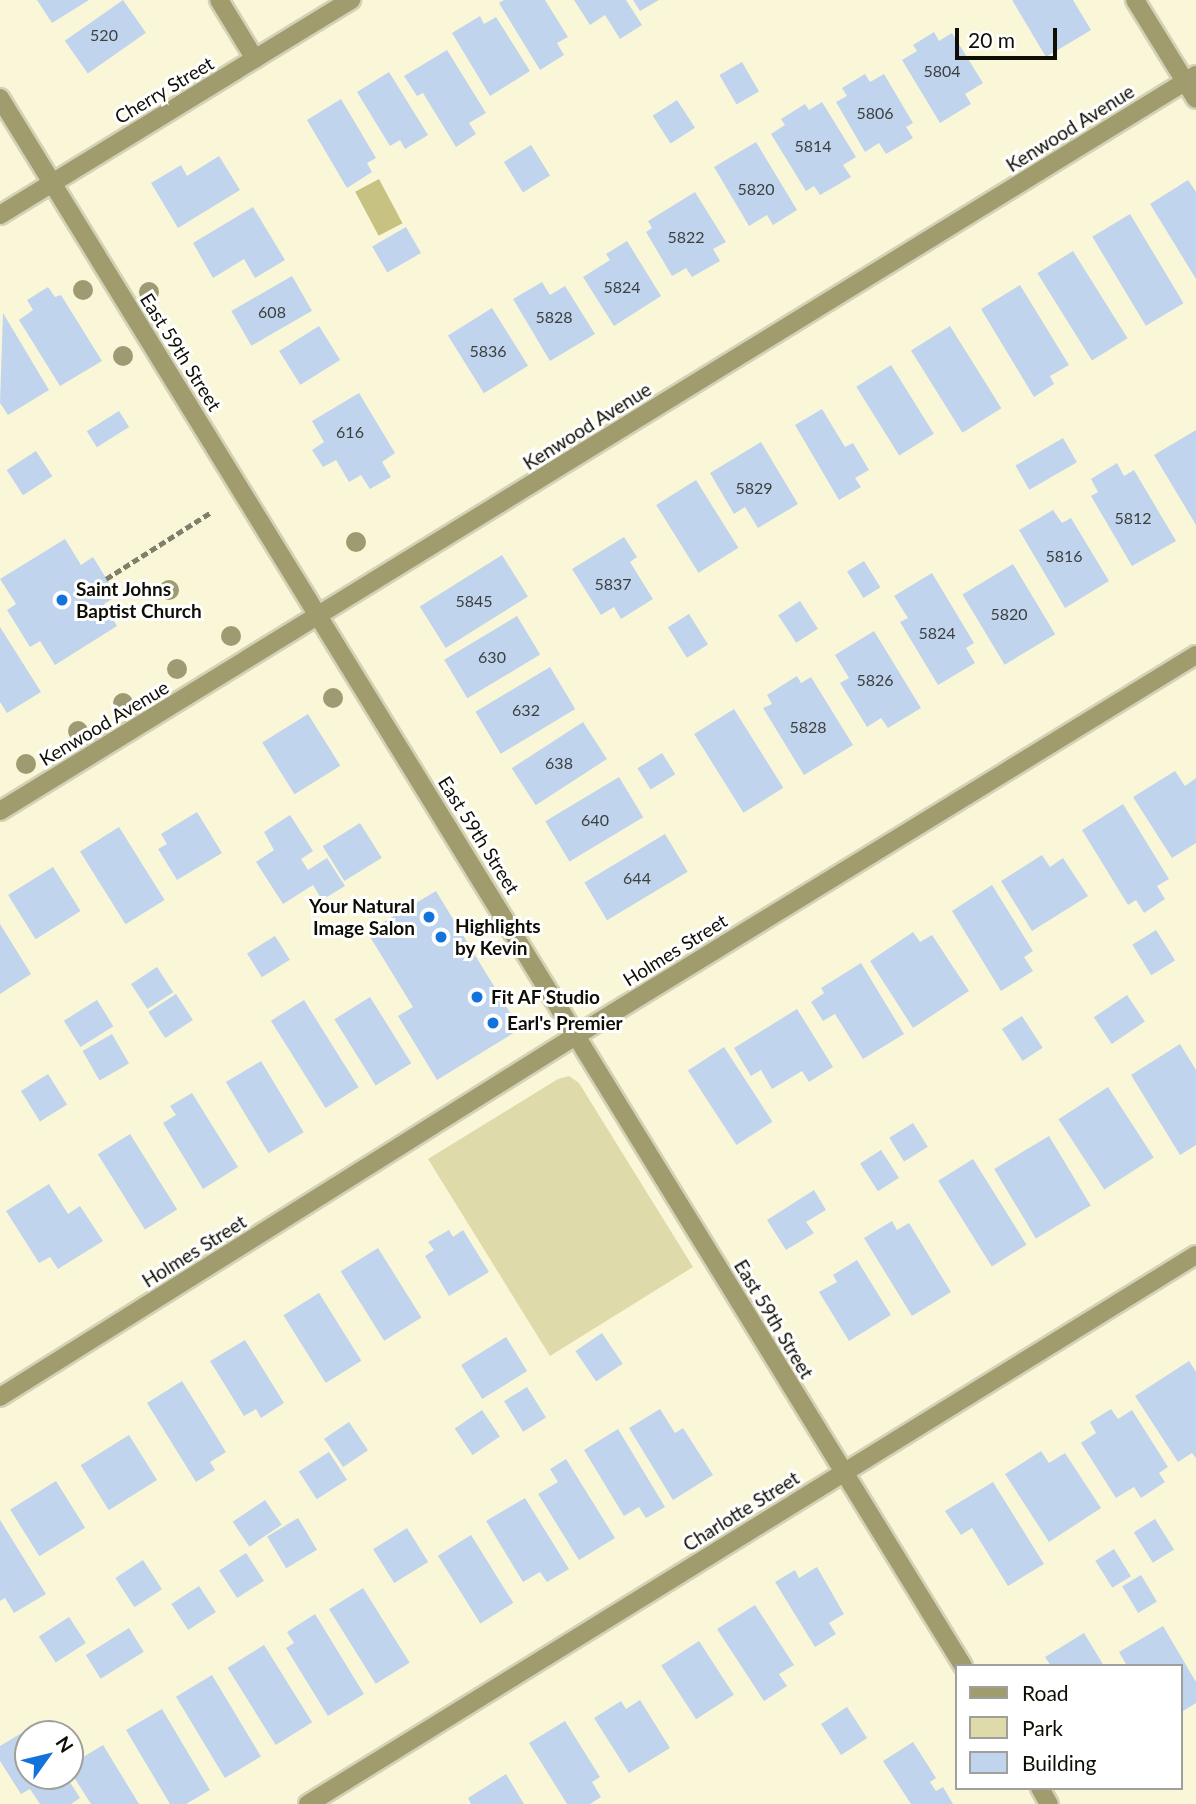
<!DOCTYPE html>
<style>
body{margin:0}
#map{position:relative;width:1196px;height:1804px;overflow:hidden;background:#faf7d8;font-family:Lato,sans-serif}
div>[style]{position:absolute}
.green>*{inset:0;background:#dfdaa9}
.water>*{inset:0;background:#c8c282;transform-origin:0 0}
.building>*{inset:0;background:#c1d4ed;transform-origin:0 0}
.path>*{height:4.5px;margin-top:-2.25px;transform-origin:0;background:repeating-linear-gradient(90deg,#817f6b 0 7px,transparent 0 10.5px)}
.roads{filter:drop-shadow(2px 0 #d4d2b6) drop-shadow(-2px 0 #d4d2b6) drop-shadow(0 2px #d4d2b6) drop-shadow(0 -2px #d4d2b6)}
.minor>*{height:18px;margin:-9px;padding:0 9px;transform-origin:9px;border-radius:9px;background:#a09c6d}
.trees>*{width:20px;height:20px;margin:-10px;border-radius:50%;background:#9e9a72}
.dots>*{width:19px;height:19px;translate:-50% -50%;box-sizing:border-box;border:4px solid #fff;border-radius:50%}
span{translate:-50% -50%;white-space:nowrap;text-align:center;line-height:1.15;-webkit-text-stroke:6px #fff;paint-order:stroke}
.number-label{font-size:16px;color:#3c403f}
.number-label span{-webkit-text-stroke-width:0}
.street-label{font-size:19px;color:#0f0e05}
.poi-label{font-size:19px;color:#0f0e05;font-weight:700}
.left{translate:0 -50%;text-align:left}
.right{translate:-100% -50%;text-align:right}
.legend{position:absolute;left:955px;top:1664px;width:228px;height:126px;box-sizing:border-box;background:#fff;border:2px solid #9f9f9b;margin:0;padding:9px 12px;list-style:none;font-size:21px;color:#0f0e05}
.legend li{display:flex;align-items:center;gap:14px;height:35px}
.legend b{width:35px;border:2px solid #9f9f9b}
.north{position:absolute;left:14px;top:1720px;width:70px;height:70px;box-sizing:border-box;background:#fff;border:2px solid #9f9f9b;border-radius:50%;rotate:56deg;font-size:19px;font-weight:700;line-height:28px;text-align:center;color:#0f0e05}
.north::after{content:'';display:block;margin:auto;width:24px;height:32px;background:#1472db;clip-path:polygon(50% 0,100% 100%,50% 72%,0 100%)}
.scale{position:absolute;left:955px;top:28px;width:102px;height:32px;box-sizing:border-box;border:4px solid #0f0e05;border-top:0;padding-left:9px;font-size:21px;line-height:24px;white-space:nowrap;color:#0f0e05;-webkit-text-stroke:5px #fff;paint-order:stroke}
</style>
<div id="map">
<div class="green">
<div style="clip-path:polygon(569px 1076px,579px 1083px,693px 1267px,550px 1356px,428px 1159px,558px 1079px)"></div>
</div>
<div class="water">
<div style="left:379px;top:179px;width:50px;height:27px;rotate:62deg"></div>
</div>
<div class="building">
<div style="clip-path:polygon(37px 0,89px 0,52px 23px)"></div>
<div style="left:123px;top:0;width:40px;height:71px;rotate:55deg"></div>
<div style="clip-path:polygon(504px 0,545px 0,568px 37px,557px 43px,564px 55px,540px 70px,499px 3px)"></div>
<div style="clip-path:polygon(574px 0,626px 0,642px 25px,620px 39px,605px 15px,590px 25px)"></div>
<div style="clip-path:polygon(633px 0,659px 0,640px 11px)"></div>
<div style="clip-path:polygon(1012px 0,1073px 0,1091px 30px,1046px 57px)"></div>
<div style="clip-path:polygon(480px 16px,484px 24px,496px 17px,530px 71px,490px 96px,452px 33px)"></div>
<div style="clip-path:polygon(934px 32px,939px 41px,952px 33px,983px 83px,965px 94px,971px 104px,940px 123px,902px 60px,917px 51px,913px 45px)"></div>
<div style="clip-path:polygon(447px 50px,486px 113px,469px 123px,476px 134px,456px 147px,423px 93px,417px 96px,404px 76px)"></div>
<div style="left:742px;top:62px;width:34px;height:26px;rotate:60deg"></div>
<div style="clip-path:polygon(389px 72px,428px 135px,405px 149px,400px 140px,390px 146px,357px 92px)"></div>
<div style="clip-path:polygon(865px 74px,870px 82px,884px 74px,913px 123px,906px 127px,913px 138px,886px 154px,879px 143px,865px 152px,836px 102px,847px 96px,842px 88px)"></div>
<div style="clip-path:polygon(341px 99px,376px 158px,367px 163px,372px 172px,347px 188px,307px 120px)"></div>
<div style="left:677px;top:100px;width:33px;height:29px;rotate:57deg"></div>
<div style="clip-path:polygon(822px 102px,856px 157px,843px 165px,851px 177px,820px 195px,814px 186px,806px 191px,771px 134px,785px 125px,781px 119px,805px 104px,809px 110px)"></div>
<div style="clip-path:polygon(756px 142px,797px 210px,773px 225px,767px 215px,749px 226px,714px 167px)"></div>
<div style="left:531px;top:145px;width:36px;height:32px;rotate:58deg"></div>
<div style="clip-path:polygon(219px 156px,240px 190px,178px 228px,151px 183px,181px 165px,187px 176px)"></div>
<div style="clip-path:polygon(1188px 180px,1196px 192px,1196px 279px,1150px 204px)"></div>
<div style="clip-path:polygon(695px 192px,726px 242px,713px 249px,720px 261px,692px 277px,686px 268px,672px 276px,646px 232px,652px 228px,648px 221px)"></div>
<div style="clip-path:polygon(253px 207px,285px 260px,255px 278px,244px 259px,213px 278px,193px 243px)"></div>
<div style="left:1130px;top:214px;width:104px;height:44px;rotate:59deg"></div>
<div style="left:406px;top:227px;width:30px;height:39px;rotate:60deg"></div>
<div style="clip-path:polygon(627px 241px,661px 296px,614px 326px,583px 277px,610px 260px,606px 254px)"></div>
<div style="left:1073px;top:251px;width:103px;height:42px;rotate:58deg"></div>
<div style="left:292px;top:276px;width:40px;height:70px;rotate:60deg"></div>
<div style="clip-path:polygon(542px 282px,550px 295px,565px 286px,595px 334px,550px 361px,513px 299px)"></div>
<div style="clip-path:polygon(1020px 285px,1069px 365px,1050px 376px,1054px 384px,1034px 397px,981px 309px)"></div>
<div style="clip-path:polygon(48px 287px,55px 297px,61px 295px,102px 361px,60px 386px,19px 320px,33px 310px,27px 300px)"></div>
<div style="left:492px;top:308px;width:68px;height:52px;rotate:58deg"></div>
<div style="clip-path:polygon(3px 313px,49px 390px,8px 415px,0 403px)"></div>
<div style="left:319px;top:326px;width:40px;height:47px;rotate:58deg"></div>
<div style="left:950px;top:326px;width:97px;height:46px;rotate:58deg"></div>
<div style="left:891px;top:365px;width:81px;height:41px;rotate:58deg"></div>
<div style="clip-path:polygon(359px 393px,395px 453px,382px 462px,391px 477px,370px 489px,361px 475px,349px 482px,336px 460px,323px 467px,312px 450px,324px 442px,312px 421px)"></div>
<div style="clip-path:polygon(822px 409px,845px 447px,853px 443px,869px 470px,855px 478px,861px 487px,839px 500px,795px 425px)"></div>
<div style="left:119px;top:411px;width:19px;height:38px;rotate:58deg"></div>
<div style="clip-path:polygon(1196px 430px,1196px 525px,1154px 455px)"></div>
<div style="left:1063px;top:438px;width:28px;height:55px;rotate:60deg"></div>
<div style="clip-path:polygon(761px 442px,798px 504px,758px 528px,745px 507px,734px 514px,710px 473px)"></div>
<div style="left:36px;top:451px;width:30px;height:35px;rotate:57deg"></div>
<div style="clip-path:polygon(1117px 463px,1124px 476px,1134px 470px,1176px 541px,1132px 566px,1091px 496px,1098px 492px,1091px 479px)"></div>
<div style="left:696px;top:480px;width:80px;height:47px;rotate:58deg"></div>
<div style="clip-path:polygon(1053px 510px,1062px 523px,1071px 518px,1109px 581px,1065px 608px,1019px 530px)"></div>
<div style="clip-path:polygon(624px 537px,637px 557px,630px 562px,653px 599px,621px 619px,614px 607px,601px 615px,572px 569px)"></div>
<div style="clip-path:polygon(65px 539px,81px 565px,93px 557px,117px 596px,104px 604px,117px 626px,55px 665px,40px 641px,30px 647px,7px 610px,16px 604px,0 579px)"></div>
<div style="left:502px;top:555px;width:49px;height:97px;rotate:58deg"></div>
<div style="left:864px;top:561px;width:31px;height:20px;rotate:58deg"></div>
<div style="left:1013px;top:564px;width:82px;height:59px;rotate:59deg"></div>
<div style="clip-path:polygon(932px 573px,974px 643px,966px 648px,975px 663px,938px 685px,900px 622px,908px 618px,894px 596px)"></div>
<div style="left:800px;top:601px;width:33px;height:26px;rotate:57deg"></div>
<div style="left:689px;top:614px;width:36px;height:25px;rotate:58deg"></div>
<div style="left:517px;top:616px;width:45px;height:85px;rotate:59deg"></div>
<div style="clip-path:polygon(0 627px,41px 692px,7px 713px,0 702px)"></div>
<div style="clip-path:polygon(874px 631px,921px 708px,888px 728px,881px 718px,867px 727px,840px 683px,849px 678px,835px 655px)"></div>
<div style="left:550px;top:667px;width:49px;height:87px;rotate:59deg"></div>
<div style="clip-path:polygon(797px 676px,801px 683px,811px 677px,853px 745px,804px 775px,763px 708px,772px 704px,767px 695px)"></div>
<div style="left:734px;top:709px;width:93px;height:47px;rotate:58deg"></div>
<div style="left:308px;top:714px;width:61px;height:54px;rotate:58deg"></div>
<div style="left:583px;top:722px;width:44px;height:85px;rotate:57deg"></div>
<div style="left:662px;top:753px;width:25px;height:29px;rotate:58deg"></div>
<div style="clip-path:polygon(1175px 771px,1185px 786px,1196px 778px,1196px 843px,1172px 858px,1133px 797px)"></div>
<div style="left:619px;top:777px;width:47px;height:86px;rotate:59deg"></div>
<div style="clip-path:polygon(1123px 804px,1169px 879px,1157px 886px,1165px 899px,1144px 913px,1136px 900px,1128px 905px,1082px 830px)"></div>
<div style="clip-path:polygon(197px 812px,222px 853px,177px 880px,158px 849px,167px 844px,161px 834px)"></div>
<div style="clip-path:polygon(290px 815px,313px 851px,301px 859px,308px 870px,327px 858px,345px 886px,322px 900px,313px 885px,283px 904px,256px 862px,274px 850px,264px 832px)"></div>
<div style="left:360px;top:823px;width:41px;height:44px;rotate:58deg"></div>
<div style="left:119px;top:827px;width:86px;height:46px;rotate:58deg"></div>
<div style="left:665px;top:834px;width:44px;height:94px;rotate:59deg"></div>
<div style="clip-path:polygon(1042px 855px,1050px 867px,1063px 858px,1088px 896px,1032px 931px,1001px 881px)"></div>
<div style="left:53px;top:867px;width:52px;height:53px;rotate:58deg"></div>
<div style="clip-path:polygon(992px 885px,1033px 951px,1024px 957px,1033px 971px,1001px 991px,952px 911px)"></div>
<div style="clip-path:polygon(436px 891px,520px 1029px,437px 1080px,398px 1016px,413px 1007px,367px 932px)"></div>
<div style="clip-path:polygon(0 924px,31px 974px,0 994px)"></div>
<div style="left:1156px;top:930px;width:36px;height:28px;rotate:58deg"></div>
<div style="clip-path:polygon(913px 932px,920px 942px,932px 935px,969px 991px,913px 1028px,870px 961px)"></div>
<div style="left:275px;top:936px;width:28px;height:33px;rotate:58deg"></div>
<div style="clip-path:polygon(861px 963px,904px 1034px,863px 1059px,835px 1014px,823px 1021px,811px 1002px,824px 993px,821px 988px)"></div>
<div style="left:157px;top:967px;width:30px;height:31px;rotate:57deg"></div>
<div style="left:176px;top:994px;width:31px;height:33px;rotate:57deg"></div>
<div style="left:1127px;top:995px;width:32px;height:40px;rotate:56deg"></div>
<div style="left:370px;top:997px;width:78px;height:42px;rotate:58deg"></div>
<div style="left:97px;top:1000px;width:31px;height:39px;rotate:58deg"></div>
<div style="left:304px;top:1000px;width:103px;height:39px;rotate:58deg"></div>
<div style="clip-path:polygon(797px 1009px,833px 1067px,809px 1082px,802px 1071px,772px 1089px,761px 1070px,751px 1076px,734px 1048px)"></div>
<div style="left:1022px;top:1016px;width:38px;height:24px;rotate:57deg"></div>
<div style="left:112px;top:1034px;width:34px;height:34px;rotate:60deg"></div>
<div style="clip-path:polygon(1180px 1044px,1196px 1070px,1196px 1145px,1180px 1155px,1131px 1075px)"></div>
<div style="left:724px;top:1047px;width:89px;height:43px;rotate:57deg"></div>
<div style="left:261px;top:1061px;width:83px;height:41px;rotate:59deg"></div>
<div style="left:48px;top:1074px;width:36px;height:32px;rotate:58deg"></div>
<div style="left:1108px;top:1087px;width:84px;height:59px;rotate:57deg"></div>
<div style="clip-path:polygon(192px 1093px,238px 1167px,203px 1189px,163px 1123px,176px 1115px,170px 1106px)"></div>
<div style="left:913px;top:1123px;width:28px;height:28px;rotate:58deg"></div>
<div style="left:130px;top:1134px;width:89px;height:38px;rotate:58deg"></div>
<div style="left:1049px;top:1136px;width:81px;height:64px;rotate:59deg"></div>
<div style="left:881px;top:1150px;width:33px;height:25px;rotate:57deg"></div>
<div style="left:973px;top:1159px;width:101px;height:41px;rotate:58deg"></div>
<div style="clip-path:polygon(49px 1184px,68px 1214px,80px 1206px,103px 1241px,58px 1269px,50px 1257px,39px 1263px,6px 1211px)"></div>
<div style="clip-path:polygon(814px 1190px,826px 1210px,806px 1222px,814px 1233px,786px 1250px,767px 1220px)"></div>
<div style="clip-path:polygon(892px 1221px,897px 1230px,909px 1223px,951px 1292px,912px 1316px,864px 1238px)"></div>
<div style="clip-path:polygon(449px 1230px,453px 1237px,463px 1230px,489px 1272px,449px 1296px,425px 1256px,434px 1250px,428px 1242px)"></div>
<div style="left:378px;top:1248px;width:82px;height:44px;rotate:58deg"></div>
<div style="clip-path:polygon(857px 1260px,891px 1315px,849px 1341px,819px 1292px,837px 1282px,833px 1275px)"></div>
<div style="left:319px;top:1293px;width:80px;height:42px;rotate:58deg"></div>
<div style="left:602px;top:1333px;width:37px;height:32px;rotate:56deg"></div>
<div style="left:506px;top:1337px;width:40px;height:53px;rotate:58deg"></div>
<div style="clip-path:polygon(245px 1340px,284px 1403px,261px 1418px,256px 1409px,244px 1416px,210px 1361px)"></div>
<div style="clip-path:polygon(1189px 1361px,1196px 1372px,1196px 1458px,1192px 1453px,1178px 1462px,1135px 1396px)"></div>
<div style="clip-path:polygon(182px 1381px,226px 1452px,210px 1462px,215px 1470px,196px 1482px,147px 1403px)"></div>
<div style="left:527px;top:1387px;width:36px;height:27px;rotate:58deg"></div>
<div style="clip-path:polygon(660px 1409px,675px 1433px,683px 1428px,713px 1475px,673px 1500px,629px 1428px)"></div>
<div style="clip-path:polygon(1111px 1409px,1118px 1419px,1132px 1410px,1168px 1467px,1159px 1473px,1165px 1482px,1141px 1498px,1134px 1487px,1116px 1498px,1081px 1443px,1096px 1433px,1090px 1422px)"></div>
<div style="left:482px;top:1410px;width:32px;height:33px;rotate:56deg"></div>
<div style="left:349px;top:1422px;width:34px;height:30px;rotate:56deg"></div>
<div style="clip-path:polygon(618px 1429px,665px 1507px,646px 1518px,639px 1507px,624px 1516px,584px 1450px)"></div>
<div style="left:129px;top:1435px;width:53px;height:57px;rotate:58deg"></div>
<div style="clip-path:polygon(1041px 1451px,1049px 1463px,1065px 1453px,1101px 1508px,1049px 1542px,1005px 1474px)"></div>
<div style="left:329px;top:1452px;width:33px;height:36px;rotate:57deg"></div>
<div style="clip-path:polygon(566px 1459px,615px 1538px,579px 1560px,538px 1494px,558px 1482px,550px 1469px)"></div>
<div style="left:56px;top:1481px;width:55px;height:54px;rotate:58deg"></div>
<div style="clip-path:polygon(993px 1482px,1044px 1564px,1008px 1586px,972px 1528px,961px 1535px,945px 1511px)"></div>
<div style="clip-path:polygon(525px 1498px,569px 1569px,547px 1582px,540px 1572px,523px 1582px,486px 1521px)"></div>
<div style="left:265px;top:1500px;width:30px;height:39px;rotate:56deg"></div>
<div style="left:298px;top:1518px;width:37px;height:36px;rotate:59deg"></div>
<div style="left:1155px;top:1519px;width:36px;height:25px;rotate:58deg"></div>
<div style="clip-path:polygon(0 1520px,46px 1594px,14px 1613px,5px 1598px,0 1601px)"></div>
<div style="left:407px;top:1528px;width:40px;height:40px;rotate:58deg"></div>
<div style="left:471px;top:1535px;width:80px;height:39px;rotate:58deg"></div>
<div style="left:1114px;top:1549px;width:32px;height:22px;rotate:58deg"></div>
<div style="left:246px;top:1553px;width:33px;height:32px;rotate:57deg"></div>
<div style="left:143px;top:1560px;width:35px;height:33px;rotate:57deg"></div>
<div style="clip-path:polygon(817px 1567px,844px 1614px,829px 1623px,836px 1634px,815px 1647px,775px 1582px,795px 1570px,799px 1578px)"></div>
<div style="left:1141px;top:1575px;width:31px;height:22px;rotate:59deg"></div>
<div style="left:199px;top:1586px;width:31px;height:33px;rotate:57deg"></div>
<div style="left:363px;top:1588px;width:88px;height:40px;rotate:58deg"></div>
<div style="clip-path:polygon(755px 1605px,794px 1665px,779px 1674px,787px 1686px,764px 1701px,717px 1629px)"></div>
<div style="clip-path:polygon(315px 1614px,364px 1694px,328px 1716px,286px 1648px,294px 1643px,287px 1632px)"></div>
<div style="left:69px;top:1617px;width:31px;height:36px;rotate:57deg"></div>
<div style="clip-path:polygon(1163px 1626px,1196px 1682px,1196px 1703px,1180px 1713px,1180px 1666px,1127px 1666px,1119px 1652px)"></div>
<div style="left:129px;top:1628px;width:28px;height:51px;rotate:58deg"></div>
<div style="clip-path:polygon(1084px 1633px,1104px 1666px,1051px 1666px,1045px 1657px)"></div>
<div style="left:699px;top:1641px;width:64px;height:45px;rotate:57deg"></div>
<div style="left:264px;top:1645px;width:91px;height:43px;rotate:58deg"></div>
<div style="left:212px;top:1675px;width:95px;height:42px;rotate:59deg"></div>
<div style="clip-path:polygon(640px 1700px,670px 1748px,629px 1773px,594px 1718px,621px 1701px,626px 1709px)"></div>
<div style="left:847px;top:1707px;width:37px;height:31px;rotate:57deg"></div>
<div style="clip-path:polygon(162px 1709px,210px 1790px,186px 1804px,170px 1804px,126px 1730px)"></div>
<div style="clip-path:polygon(565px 1721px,600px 1777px,592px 1782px,601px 1797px,590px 1804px,567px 1804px,529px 1743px)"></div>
<div style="clip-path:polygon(35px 1725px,40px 1734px,28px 1734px,28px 1776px,66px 1776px,80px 1798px,71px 1804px,40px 1804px,30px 1789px,21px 1794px,0 1761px,0 1746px)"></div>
<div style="clip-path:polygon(913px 1742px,936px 1778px,930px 1782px,936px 1791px,943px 1787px,953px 1804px,911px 1804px,883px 1761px)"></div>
<div style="clip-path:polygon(103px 1745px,139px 1804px,91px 1804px,70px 1771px,70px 1765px)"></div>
<div style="clip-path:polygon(506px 1774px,524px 1804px,471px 1804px,468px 1798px)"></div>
</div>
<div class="path">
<div style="left:106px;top:579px;width:125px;rotate:-32.5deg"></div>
</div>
<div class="roads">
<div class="minor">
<div style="left:219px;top:0;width:69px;rotate:58.6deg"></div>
<div style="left:1135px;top:0;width:116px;rotate:58.4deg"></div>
<div style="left:0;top:98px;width:1840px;rotate:58.44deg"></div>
<div style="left:0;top:215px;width:412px;rotate:-31.5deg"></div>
<div style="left:0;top:811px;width:1404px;rotate:-31.61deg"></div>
<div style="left:0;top:1397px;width:681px;rotate:-32.1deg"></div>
<div style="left:577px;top:1035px;width:726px;rotate:-31.55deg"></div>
<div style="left:1040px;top:1788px;width:18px;rotate:61deg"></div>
<div style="left:308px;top:1804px;width:1044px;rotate:-31.73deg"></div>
</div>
</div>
<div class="trees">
<div style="left:83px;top:290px"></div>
<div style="left:149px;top:292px"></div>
<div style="left:123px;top:356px"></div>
<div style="left:356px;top:542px"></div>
<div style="left:169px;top:590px"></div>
<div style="left:231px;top:636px"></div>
<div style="left:177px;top:669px"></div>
<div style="left:333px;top:698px"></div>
<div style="left:123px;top:703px"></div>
<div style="left:78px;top:731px"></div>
<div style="left:26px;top:764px"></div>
</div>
<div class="dots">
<div style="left:62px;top:600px;background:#1472db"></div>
<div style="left:429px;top:917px;background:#1472db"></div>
<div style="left:441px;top:937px;background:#1472db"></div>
<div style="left:477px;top:997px;background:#1472db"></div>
<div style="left:493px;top:1023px;background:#1472db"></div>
</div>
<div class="number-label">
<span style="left:104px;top:35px">520</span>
<span style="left:942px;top:71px">5804</span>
<span style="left:875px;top:113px">5806</span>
<span style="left:813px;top:146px">5814</span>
<span style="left:756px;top:189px">5820</span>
<span style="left:686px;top:237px">5822</span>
<span style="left:622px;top:287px">5824</span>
<span style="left:272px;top:312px">608</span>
<span style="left:554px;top:317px">5828</span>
<span style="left:488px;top:351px">5836</span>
<span style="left:350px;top:432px">616</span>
<span style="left:754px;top:488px">5829</span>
<span style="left:1133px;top:518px">5812</span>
<span style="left:1064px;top:556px">5816</span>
<span style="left:613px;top:584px">5837</span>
<span style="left:474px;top:601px">5845</span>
<span style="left:1009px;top:614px">5820</span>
<span style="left:937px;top:633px">5824</span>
<span style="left:492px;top:657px">630</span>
<span style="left:875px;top:680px">5826</span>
<span style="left:526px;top:710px">632</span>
<span style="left:808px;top:727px">5828</span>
<span style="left:559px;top:763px">638</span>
<span style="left:595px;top:820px">640</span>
<span style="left:637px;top:878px">644</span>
</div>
<div class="street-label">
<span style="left:164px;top:90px;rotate:-31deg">Cherry Street</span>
<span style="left:1070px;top:128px;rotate:-32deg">Kenwood Avenue</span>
<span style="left:181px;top:352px;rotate:58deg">East 59th Street</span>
<span style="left:587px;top:426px;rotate:-32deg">Kenwood Avenue</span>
<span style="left:104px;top:723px;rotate:-31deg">Kenwood Avenue</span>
<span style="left:479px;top:835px;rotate:58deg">East 59th Street</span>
<span style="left:675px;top:950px;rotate:-32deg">Holmes Street</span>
<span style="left:194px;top:1251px;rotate:-32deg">Holmes Street</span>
<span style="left:774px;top:1319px;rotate:59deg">East 59th Street</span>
<span style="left:741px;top:1511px;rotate:-32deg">Charlotte Street</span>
</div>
<div class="poi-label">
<span class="left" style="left:76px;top:600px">Saint Johns<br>Baptist Church</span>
<span class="right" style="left:415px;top:917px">Your Natural<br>Image Salon</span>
<span class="left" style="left:455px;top:937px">Highlights<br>by Kevin</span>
<span class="left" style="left:491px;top:997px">Fit AF Studio</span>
<span class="left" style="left:507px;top:1023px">Earl's Premier</span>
</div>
<ul class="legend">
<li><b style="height:9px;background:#a09c6d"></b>Road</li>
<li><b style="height:19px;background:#dfdaa9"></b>Park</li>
<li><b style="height:19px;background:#c1d4ed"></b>Building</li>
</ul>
<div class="north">N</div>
<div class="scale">20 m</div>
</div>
